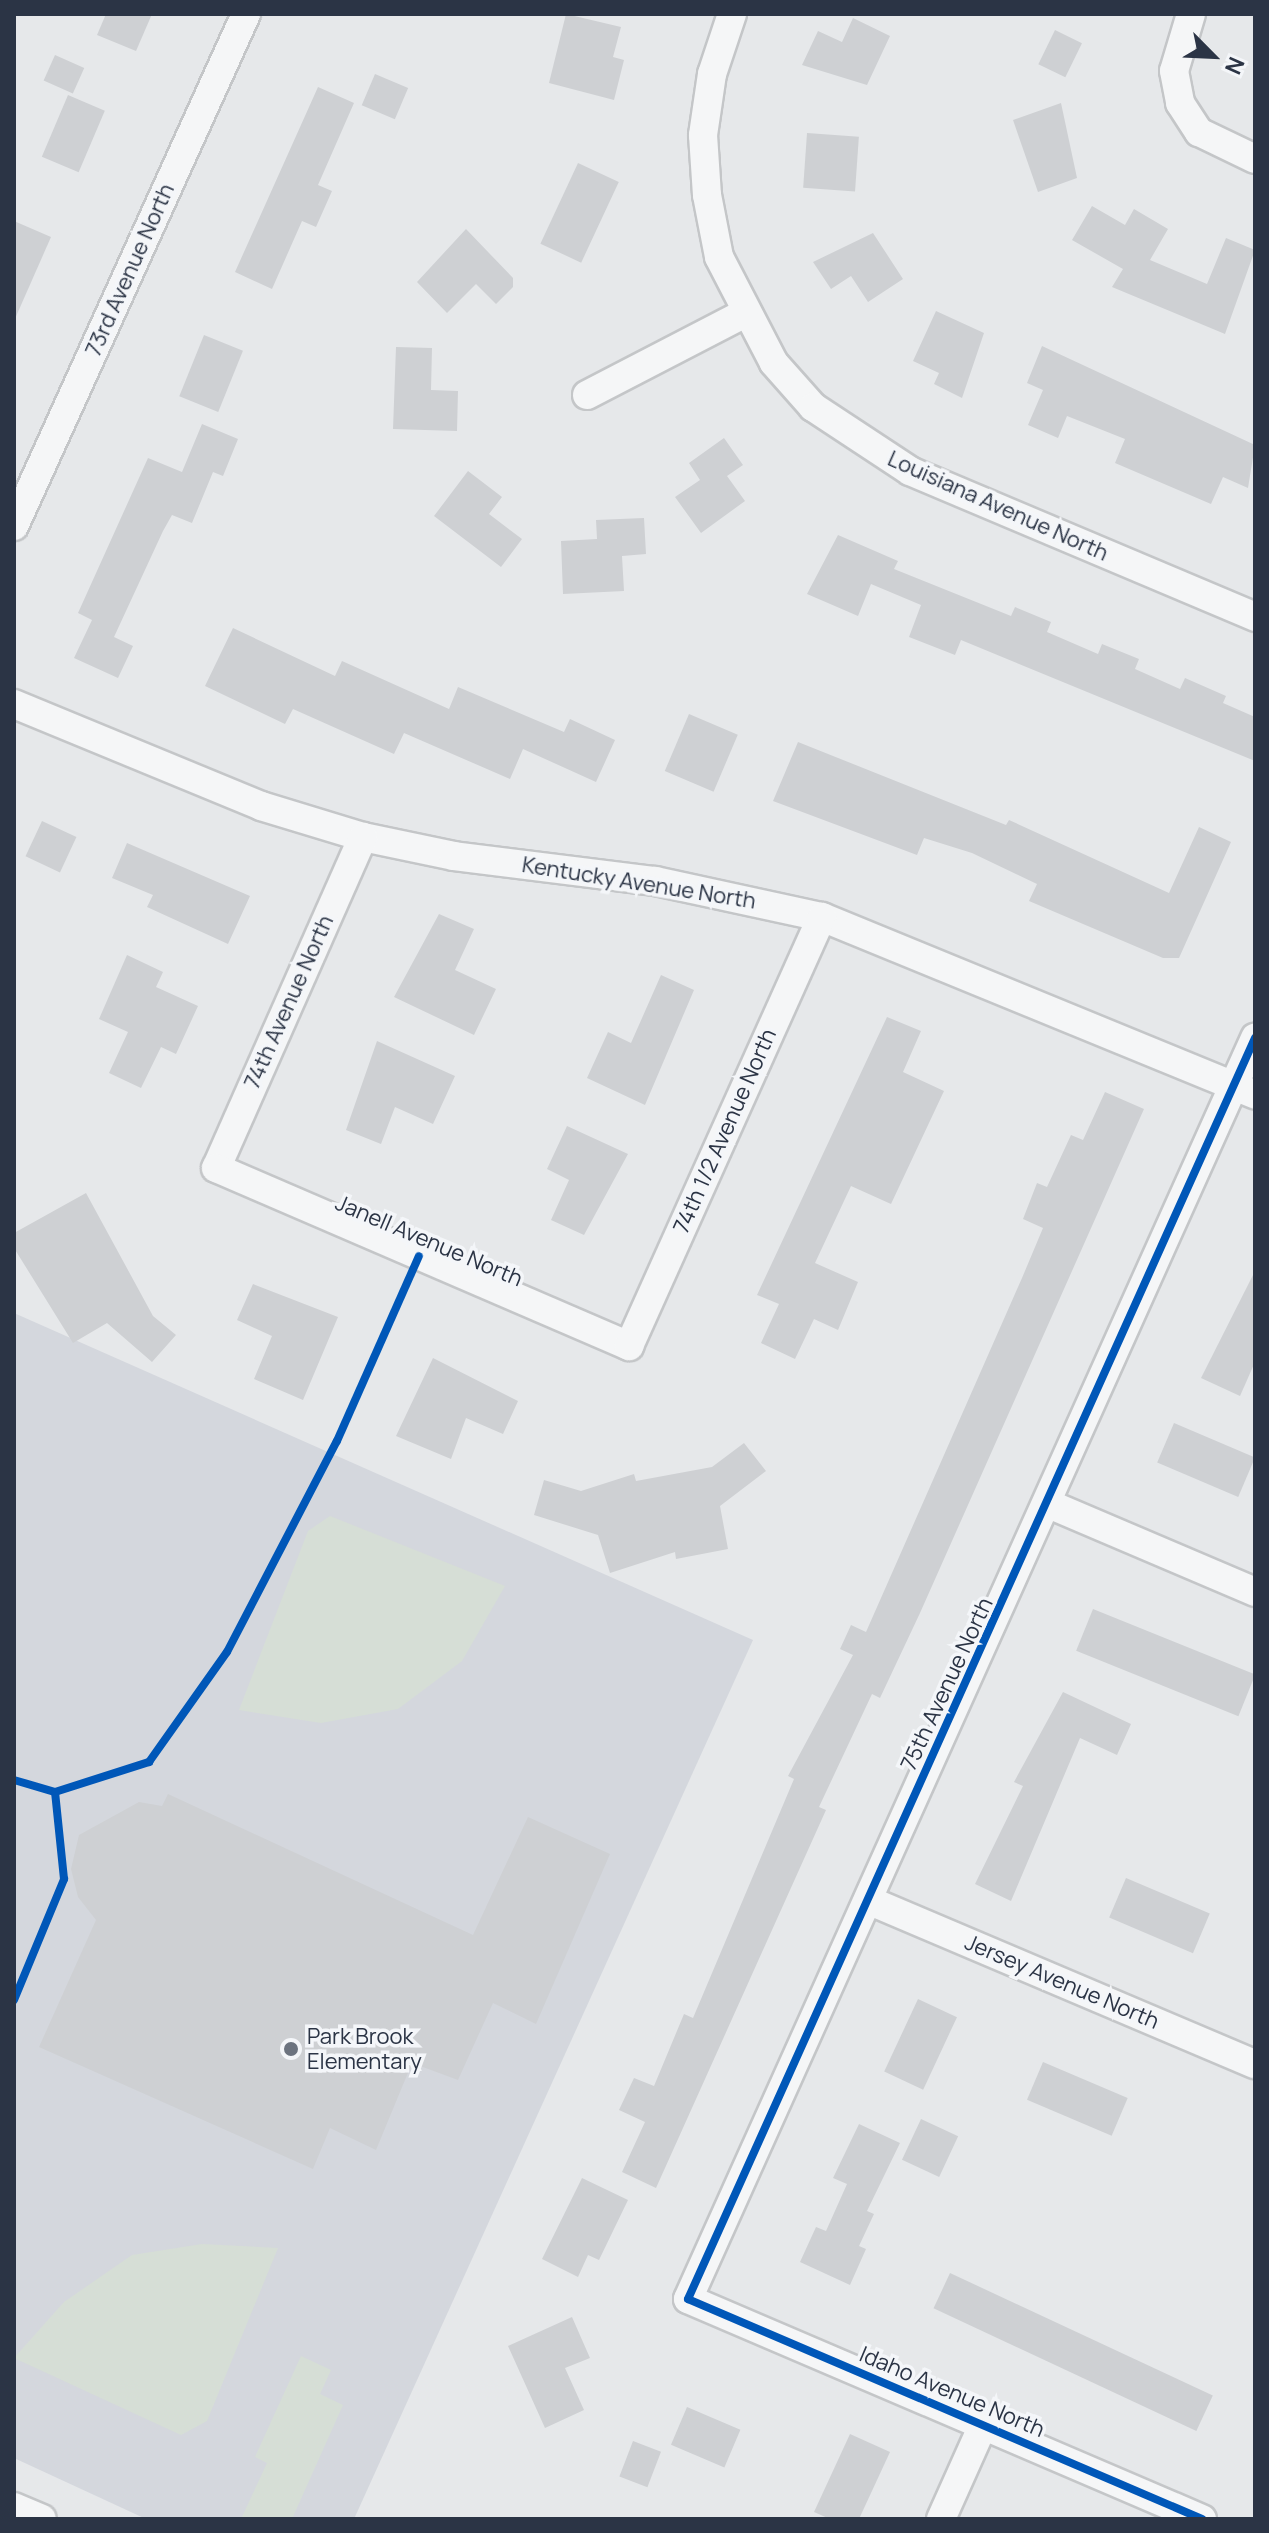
<!DOCTYPE html>
<style>
body{margin:0}
#map{position:relative;width:1269px;height:2533px;overflow:hidden;background:#e6e8ea;font-family:Manrope,sans-serif}
div>[style]{position:absolute}
.built>*{inset:0;background:#d4d7dd}
.green>*{inset:0;background:#d6ded6}
.building>*{inset:0;background:#ced0d3;transform-origin:0 0}
.roads{filter:drop-shadow(2px 0 #c4c6c8) drop-shadow(-2px 0 #c4c6c8) drop-shadow(0 2px #c4c6c8) drop-shadow(0 -2px #c4c6c8)}
.minor>*{height:28px;margin:-14px;padding:0 14px;transform-origin:14px;border-radius:14px;background:#f5f6f7}
.cycleway>*{height:8px;margin:-4px;padding:0 4px;transform-origin:4px;border-radius:4px;background:#0057b8}
.dots>*{width:22px;height:22px;translate:-50% -50%;box-sizing:border-box;border:4px solid #f4f6f9;border-radius:50%}
span{translate:-50% -50%;white-space:nowrap;text-align:center;line-height:1.15;-webkit-text-stroke:7px #f4f6f9;paint-order:stroke}
.street-label{font-size:22px;color:#2b3445}
.poi-label{font-size:22px;color:#2b3445}
.left{translate:0 -50%;text-align:left}
.frame{position:absolute;inset:0;border:16px solid #2b3445;pointer-events:none}
.north{position:absolute;left:1173px;top:16px;width:80px;height:80px;-webkit-text-stroke:6px #f4f6f9;paint-order:stroke;rotate:114deg;font-size:22px;font-weight:700;line-height:32px;text-align:center;color:#2b3445}
.north::after{content:'';display:block;margin:auto;width:28px;height:36px;background:#2b3445;clip-path:polygon(50% 0,100% 100%,50% 72%,0 100%)}
</style>
<div id="map">
<div class="built">
<div style="clip-path:polygon(14px 1313px,753px 1640px,354px 2519px,146px 2519px,14px 2458px)"></div>
</div>
<div class="green">
<div style="clip-path:polygon(330px 1516px,505px 1586px,462px 1661px,398px 1709px,321px 1723px,239px 1710px,308px 1531px)"></div>
<div style="clip-path:polygon(202px 2244px,278px 2248px,207px 2421px,181px 2435px,14px 2358px,64px 2302px,132px 2255px)"></div>
<div style="clip-path:polygon(301px 2356px,331px 2370px,320px 2394px,343px 2405px,292px 2519px,241px 2519px,267px 2463px,255px 2457px)"></div>
</div>
<div class="building">
<div style="clip-path:polygon(106px 14px,152px 14px,136px 51px,97px 35px)"></div>
<div style="clip-path:polygon(566px 14px,621px 27px,613px 57px,624px 60px,614px 100px,549px 83px)"></div>
<div style="clip-path:polygon(853px 18px,890px 36px,867px 85px,802px 65px,818px 31px,842px 42px)"></div>
<div style="left:1055px;top:30px;width:30px;height:38px;rotate:26deg"></div>
<div style="left:55px;top:55px;width:32px;height:28px;rotate:24deg"></div>
<div style="left:375px;top:74px;width:36px;height:34px;rotate:23deg"></div>
<div style="clip-path:polygon(318px 87px,354px 103px,318px 185px,332px 191px,316px 227px,302px 221px,272px 289px,235px 272px)"></div>
<div style="left:68px;top:95px;width:40px;height:67px;rotate:23deg"></div>
<div style="clip-path:polygon(1061px 103px,1077px 178px,1038px 192px,1013px 120px)"></div>
<div style="left:807px;top:133px;width:52px;height:55px;rotate:4deg"></div>
<div style="left:578px;top:163px;width:45px;height:89px;rotate:25deg"></div>
<div style="clip-path:polygon(1092px 206px,1125px 225px,1134px 209px,1168px 229px,1150px 260px,1207px 284px,1226px 238px,1255px 250px,1225px 334px,1112px 287px,1123px 269px,1072px 240px)"></div>
<div style="clip-path:polygon(14px 221px,51px 237px,14px 321px)"></div>
<div style="clip-path:polygon(466px 229px,513px 278px,513px 287px,496px 304px,476px 284px,447px 313px,417px 282px)"></div>
<div style="clip-path:polygon(873px 233px,903px 279px,868px 302px,851px 276px,831px 289px,813px 262px)"></div>
<div style="clip-path:polygon(936px 311px,984px 333px,962px 398px,934px 384px,939px 373px,913px 361px)"></div>
<div style="left:204px;top:335px;width:42px;height:66px;rotate:22deg"></div>
<div style="clip-path:polygon(1042px 346px,1255px 445px,1248px 488px,1223px 477px,1211px 504px,1115px 463px,1125px 439px,1067px 416px,1058px 438px,1028px 425px,1043px 390px,1027px 383px)"></div>
<div style="clip-path:polygon(396px 347px,432px 348px,431px 390px,458px 391px,457px 431px,393px 429px)"></div>
<div style="clip-path:polygon(202px 424px,238px 439px,223px 476px,213px 472px,192px 523px,172px 515px,163px 531px,114px 637px,133px 646px,118px 678px,74px 658px,92px 620px,78px 613px,148px 458px,182px 472px)"></div>
<div style="clip-path:polygon(724px 438px,743px 465px,727px 476px,745px 501px,701px 533px,675px 497px,700px 480px,689px 463px)"></div>
<div style="clip-path:polygon(468px 471px,502px 497px,489px 514px,522px 539px,501px 567px,434px 516px)"></div>
<div style="clip-path:polygon(644px 518px,646px 554px,622px 556px,624px 591px,563px 594px,561px 541px,597px 539px,596px 520px)"></div>
<div style="clip-path:polygon(838px 535px,898px 561px,894px 569px,1011px 616px,1015px 607px,1051px 622px,1047px 632px,1098px 654px,1102px 644px,1139px 659px,1135px 669px,1180px 689px,1185px 678px,1226px 696px,1223px 703px,1255px 717px,1255px 761px,961px 640px,955px 655px,909px 637px,921px 605px,871px 584px,858px 616px,807px 594px)"></div>
<div style="clip-path:polygon(233px 628px,335px 676px,342px 661px,449px 709px,458px 687px,564px 732px,570px 719px,615px 740px,596px 782px,523px 749px,510px 779px,404px 733px,394px 754px,293px 709px,285px 724px,205px 686px)"></div>
<div style="left:689px;top:714px;width:53px;height:62px;rotate:23deg"></div>
<div style="clip-path:polygon(798px 742px,1006px 825px,1009px 820px,1169px 893px,1199px 827px,1231px 842px,1179px 958px,1163px 958px,1029px 901px,1037px 884px,972px 853px,924px 838px,917px 855px,773px 801px)"></div>
<div style="left:42px;top:821px;width:38px;height:39px;rotate:25deg"></div>
<div style="clip-path:polygon(127px 843px,250px 896px,228px 944px,147px 907px,153px 895px,112px 878px)"></div>
<div style="clip-path:polygon(439px 914px,474px 929px,455px 970px,496px 989px,474px 1035px,394px 997px)"></div>
<div style="clip-path:polygon(127px 955px,163px 972px,156px 987px,198px 1006px,176px 1054px,161px 1047px,141px 1088px,109px 1073px,128px 1032px,99px 1019px)"></div>
<div style="clip-path:polygon(661px 975px,694px 990px,645px 1105px,587px 1078px,608px 1032px,631px 1043px)"></div>
<div style="clip-path:polygon(887px 1017px,921px 1031px,903px 1072px,944px 1091px,891px 1204px,851px 1186px,815px 1263px,858px 1282px,838px 1330px,814px 1319px,795px 1359px,761px 1343px,779px 1304px,757px 1295px)"></div>
<div style="clip-path:polygon(377px 1041px,455px 1076px,433px 1124px,395px 1107px,381px 1144px,346px 1130px)"></div>
<div style="clip-path:polygon(1105px 1092px,1144px 1109px,920px 1613px,880px 1698px,872px 1694px,819px 1807px,826px 1810px,656px 2188px,622px 2172px,645px 2122px,619px 2110px,634px 2078px,654px 2086px,684px 2014px,693px 2018px,794px 1779px,788px 1776px,853px 1655px,840px 1649px,851px 1625px,866px 1632px,1022px 1278px,1043px 1228px,1023px 1219px,1037px 1183px,1047px 1187px,1071px 1135px,1083px 1140px)"></div>
<div style="clip-path:polygon(567px 1126px,628px 1154px,584px 1235px,551px 1220px,569px 1180px,547px 1169px)"></div>
<div style="clip-path:polygon(86px 1193px,153px 1316px,176px 1335px,152px 1362px,107px 1323px,73px 1343px,14px 1248px,14px 1233px)"></div>
<div style="clip-path:polygon(1255px 1271px,1255px 1362px,1240px 1396px,1201px 1378px)"></div>
<div style="clip-path:polygon(253px 1284px,338px 1317px,303px 1400px,254px 1379px,272px 1336px,237px 1320px)"></div>
<div style="clip-path:polygon(433px 1358px,518px 1401px,503px 1434px,466px 1418px,451px 1459px,396px 1436px)"></div>
<div style="left:1174px;top:1423px;width:88px;height:43px;rotate:23deg"></div>
<div style="clip-path:polygon(744px 1443px,766px 1471px,720px 1506px,728px 1549px,676px 1559px,675px 1552px,610px 1573px,598px 1535px,534px 1515px,544px 1480px,581px 1491px,634px 1474px,636px 1481px,712px 1467px)"></div>
<div style="left:1093px;top:1609px;width:175px;height:45px;rotate:22deg"></div>
<div style="clip-path:polygon(1063px 1692px,1131px 1724px,1117px 1755px,1080px 1738px,1011px 1901px,975px 1884px,1023px 1786px,1014px 1782px)"></div>
<div style="clip-path:polygon(168px 1794px,473px 1935px,528px 1817px,610px 1854px,536px 2024px,493px 2003px,458px 2080px,412px 2063px,376px 2150px,330px 2128px,313px 2169px,39px 2047px,96px 1920px,78px 1897px,71px 1869px,79px 1835px,139px 1802px,162px 1806px)"></div>
<div style="left:1126px;top:1878px;width:91px;height:43px;rotate:23deg"></div>
<div style="left:918px;top:1999px;width:43px;height:80px;rotate:25deg"></div>
<div style="left:1043px;top:2062px;width:92px;height:41px;rotate:23deg"></div>
<div style="left:921px;top:2119px;width:41px;height:45px;rotate:25deg"></div>
<div style="clip-path:polygon(859px 2124px,900px 2143px,867px 2211px,874px 2214px,859px 2246px,866px 2249px,850px 2285px,800px 2262px,816px 2227px,826px 2231px,847px 2184px,833px 2178px)"></div>
<div style="clip-path:polygon(582px 2178px,628px 2200px,599px 2260px,588px 2255px,578px 2277px,542px 2259px)"></div>
<div style="left:950px;top:2273px;width:290px;height:39px;rotate:25deg"></div>
<div style="clip-path:polygon(572px 2317px,590px 2358px,565px 2368px,584px 2410px,545px 2428px,508px 2346px)"></div>
<div style="left:687px;top:2407px;width:58px;height:41px;rotate:23deg"></div>
<div style="clip-path:polygon(850px 2434px,890px 2452px,859px 2519px,830px 2519px,814px 2512px)"></div>
<div style="left:633px;top:2441px;width:30px;height:38px;rotate:21deg"></div>
</div>
<div class="roads">
<div class="minor">
<div style="left:732px;top:14px;width:63px;rotate:108.4deg"></div>
<div style="left:712px;top:74px;width:62px;rotate:98.4deg"></div>
<div style="left:703px;top:135px;width:60px;rotate:86.2deg"></div>
<div style="left:707px;top:195px;width:63px;rotate:79deg"></div>
<div style="left:719px;top:257px;width:119px;rotate:62.6deg"></div>
<div style="left:774px;top:363px;width:59px;rotate:48.4deg"></div>
<div style="left:813px;top:407px;width:116px;rotate:33.4deg"></div>
<div style="left:910px;top:471px;width:375px;rotate:22.9deg"></div>
<div style="left:1191px;top:14px;width:59px;rotate:106.6deg"></div>
<div style="left:1174px;top:71px;width:33px;rotate:79deg"></div>
<div style="left:1180px;top:103px;width:35px;rotate:57deg"></div>
<div style="left:1199px;top:132px;width:62px;rotate:25.7deg"></div>
<div style="left:587px;top:395px;width:176px;rotate:-27.4deg"></div>
<div style="left:14px;top:526px;width:562px;rotate:-65.62deg"></div>
<div style="left:14px;top:704px;width:267px;rotate:22.4deg"></div>
<div style="left:261px;top:806px;width:107px;rotate:16.9deg"></div>
<div style="left:363px;top:837px;width:93px;rotate:11.8deg"></div>
<div style="left:454px;top:856px;width:203px;rotate:7.1deg"></div>
<div style="left:655px;top:881px;width:171px;rotate:12.2deg"></div>
<div style="left:822px;top:917px;width:468px;rotate:22.3deg"></div>
<div style="left:363px;top:837px;width:362px;rotate:113.9deg"></div>
<div style="left:216px;top:1168px;width:450px;rotate:23.3deg"></div>
<div style="left:629px;top:1346px;width:470px;rotate:-65.8deg"></div>
<div style="left:1049px;top:1504px;width:224px;rotate:23.1deg"></div>
<div style="left:868px;top:1900px;width:420px;rotate:23deg"></div>
<div style="left:14px;top:2507px;width:30px;rotate:23deg"></div>
<div style="left:941px;top:2519px;width:103px;rotate:-65.9deg"></div>
<div style="left:1202px;top:2519px;width:559px;rotate:-156.83deg"></div>
<div style="left:688px;top:2299px;width:1383px;rotate:-65.79deg"></div>
</div>
</div>
<div class="cycleway">
<div style="left:14px;top:1780px;width:43px;rotate:16.3deg"></div>
<div style="left:55px;top:1792px;width:99px;rotate:-17.7deg"></div>
<div style="left:149px;top:1762px;width:135px;rotate:-54.7deg"></div>
<div style="left:227px;top:1652px;width:238px;rotate:-62.5deg"></div>
<div style="left:337px;top:1441px;width:202px;rotate:-66.1deg"></div>
<div style="left:14px;top:2000px;width:131px;rotate:-67.5deg"></div>
<div style="left:64px;top:1879px;width:87px;rotate:-95.9deg"></div>
<div style="left:1202px;top:2519px;width:559px;rotate:-156.83deg"></div>
<div style="left:688px;top:2299px;width:1383px;rotate:-65.79deg"></div>
</div>
<div class="dots">
<div style="left:291px;top:2049px;background:#6c737f"></div>
</div>
<div class="street-label">
<span style="left:130px;top:270px;rotate:-66deg">73rd Avenue North</span>
<span style="left:998px;top:506px;rotate:24deg">Louisiana Avenue North</span>
<span style="left:639px;top:883px;rotate:9deg">Kentucky Avenue North</span>
<span style="left:289px;top:1002px;rotate:-66deg">74th Avenue North</span>
<span style="left:725px;top:1131px;rotate:-66deg">74th 1/2 Avenue North</span>
<span style="left:429px;top:1241px;rotate:23deg">Janell Avenue North</span>
<span style="left:947px;top:1684px;rotate:-65deg">75th Avenue North</span>
<span style="left:1062px;top:1982px;rotate:23deg">Jersey Avenue North</span>
<span style="left:952px;top:2392px;rotate:23deg">Idaho Avenue North</span>
</div>
<div class="poi-label">
<span class="left" style="left:307px;top:2049px">Park Brook<br>Elementary</span>
</div>
<div class="frame"></div>
<div class="north">N</div>
</div>
